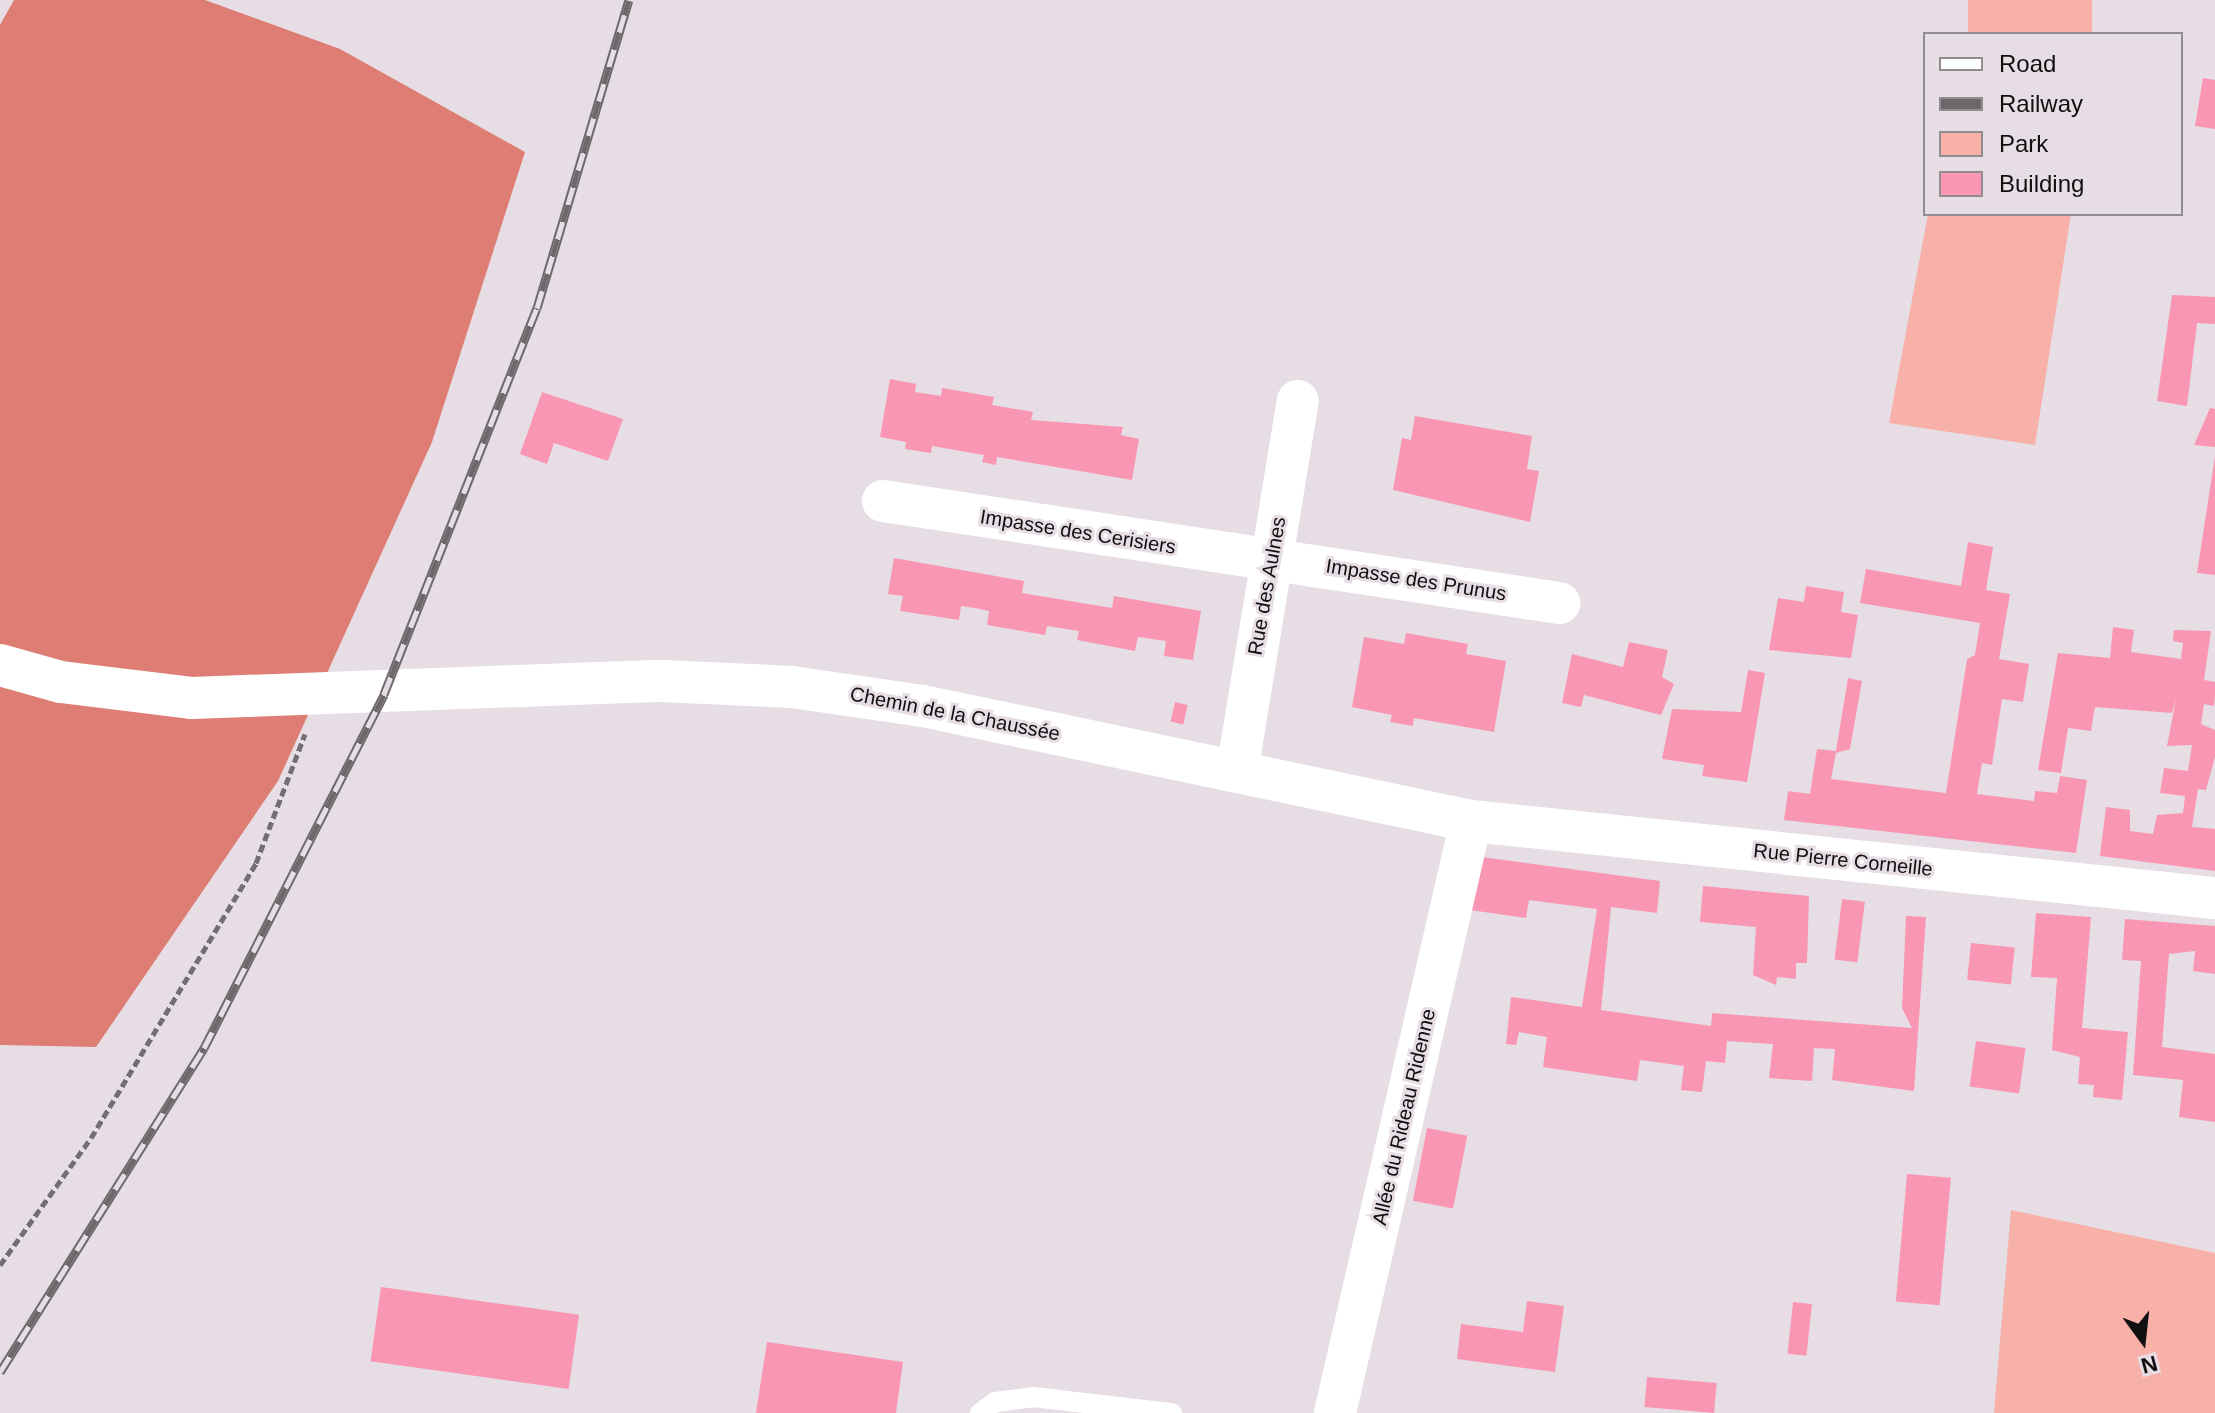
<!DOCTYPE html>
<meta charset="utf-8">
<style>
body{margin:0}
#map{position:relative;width:2215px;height:1413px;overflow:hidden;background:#e7dde4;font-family:Arial,sans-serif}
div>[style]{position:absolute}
.green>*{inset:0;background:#f7b1a9;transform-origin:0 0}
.forest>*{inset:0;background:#de7d73}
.building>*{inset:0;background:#f996b4;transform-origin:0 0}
.path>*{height:5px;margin-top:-2.5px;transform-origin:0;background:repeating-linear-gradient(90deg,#746e72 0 8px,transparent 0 12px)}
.lane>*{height:20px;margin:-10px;padding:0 10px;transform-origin:10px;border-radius:10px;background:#fff}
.street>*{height:42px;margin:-21px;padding:0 21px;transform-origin:21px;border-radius:21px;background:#fff}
.rail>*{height:9px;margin-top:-4.5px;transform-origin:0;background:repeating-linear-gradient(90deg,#e7dde4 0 18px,#6e686c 0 36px);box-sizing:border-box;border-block:2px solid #6e686c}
span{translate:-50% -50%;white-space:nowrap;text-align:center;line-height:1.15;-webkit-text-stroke:6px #e7dde4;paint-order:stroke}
.street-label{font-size:20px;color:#120f11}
.legend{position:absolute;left:1923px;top:32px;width:260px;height:184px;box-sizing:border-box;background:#e7dde4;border:2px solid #928b90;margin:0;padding:10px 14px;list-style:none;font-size:24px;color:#120f11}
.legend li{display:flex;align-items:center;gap:16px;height:40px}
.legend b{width:40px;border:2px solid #928b90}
.north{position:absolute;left:2103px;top:1301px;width:80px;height:80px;-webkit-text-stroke:6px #e7dde4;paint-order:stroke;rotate:165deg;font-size:22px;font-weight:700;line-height:32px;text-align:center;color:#120f11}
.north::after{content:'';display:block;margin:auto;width:28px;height:36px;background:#120f11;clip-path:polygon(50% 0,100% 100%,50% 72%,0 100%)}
</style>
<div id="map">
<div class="green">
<div style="left:1968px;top:0;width:124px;height:35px"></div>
<div style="clip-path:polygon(1928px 214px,2071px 214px,2035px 445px,1889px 423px)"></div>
<div style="clip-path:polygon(2011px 1210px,2215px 1253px,2215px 1413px,1994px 1413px)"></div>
</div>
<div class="forest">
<div style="clip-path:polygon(14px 0,205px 0,340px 49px,525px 152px,432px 442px,278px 781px,96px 1047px,0 1045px,0 25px)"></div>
</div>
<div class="building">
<div style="clip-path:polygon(2203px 78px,2215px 80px,2215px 129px,2195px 126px)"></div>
<div style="clip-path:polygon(2172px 295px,2215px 297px,2215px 324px,2197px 323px,2187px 406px,2157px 401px)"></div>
<div style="clip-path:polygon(890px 379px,916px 384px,915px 392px,941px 396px,942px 388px,994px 397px,992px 405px,1033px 412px,1031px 420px,1123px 427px,1121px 435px,1139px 439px,1132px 480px,997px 457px,996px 465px,982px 462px,984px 455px,932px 446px,931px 453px,905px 449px,906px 442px,880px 437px)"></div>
<div style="clip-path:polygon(542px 392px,623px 419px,608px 461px,554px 443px,547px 464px,520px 454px)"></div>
<div style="clip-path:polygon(2210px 408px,2215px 409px,2215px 447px,2194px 445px)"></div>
<div style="clip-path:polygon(1415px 416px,1532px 436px,1527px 469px,1539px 471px,1530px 522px,1393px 490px,1402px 438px,1411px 440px)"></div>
<div style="clip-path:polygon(2215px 456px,2215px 575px,2197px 573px)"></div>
<div style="clip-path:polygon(1968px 542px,1993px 547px,1986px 590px,2010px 594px,1999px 659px,2029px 664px,2023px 702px,2002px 699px,1992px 765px,1982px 763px,1977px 794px,2034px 801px,2035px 791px,2057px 793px,2060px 776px,2087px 780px,2076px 853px,1784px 820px,1788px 791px,1810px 794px,1817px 749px,1836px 751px,1848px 678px,1862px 681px,1850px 749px,1836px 753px,1831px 779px,1946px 793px,1967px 659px,1975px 655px,1980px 623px,1860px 603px,1866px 569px,1961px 586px)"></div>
<div style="clip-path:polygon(894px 558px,1024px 581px,1022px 593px,1112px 608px,1114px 596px,1201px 611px,1193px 660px,1164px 656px,1166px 641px,1138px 637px,1135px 651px,1077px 640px,1079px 631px,1047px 626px,1045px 635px,987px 625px,989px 611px,975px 608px,961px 606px,959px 620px,900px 611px,903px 596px,888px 594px)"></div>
<div style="clip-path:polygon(1806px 586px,1844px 592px,1841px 612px,1858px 615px,1851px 658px,1769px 650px,1778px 598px,1804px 602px)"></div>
<div style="clip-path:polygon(2113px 627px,2134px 630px,2131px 652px,2181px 659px,2183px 643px,2173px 641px,2174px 630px,2211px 631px,2204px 680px,2215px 682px,2215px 695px,2214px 706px,2204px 704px,2201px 724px,2215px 730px,2215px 757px,2206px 790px,2198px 789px,2192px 827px,2215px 829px,2215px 871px,2100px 856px,2106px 807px,2130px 810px,2130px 831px,2153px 834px,2157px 815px,2183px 813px,2185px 796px,2160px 793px,2164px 768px,2188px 771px,2192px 745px,2167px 746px,2176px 699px,2172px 713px,2095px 707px,2091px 731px,2068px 728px,2061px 773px,2038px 770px,2058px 653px,2110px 658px)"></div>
<div style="clip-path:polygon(1406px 633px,1468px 644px,1466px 654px,1506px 661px,1494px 732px,1414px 718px,1413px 726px,1390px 722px,1392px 715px,1352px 707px,1364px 637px,1404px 644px)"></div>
<div style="clip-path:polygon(1629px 642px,1668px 650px,1662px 677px,1674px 684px,1661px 715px,1584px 695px,1581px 707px,1562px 703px,1572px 654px,1623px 667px)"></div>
<div style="clip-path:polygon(1748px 670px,1765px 673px,1747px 782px,1702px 776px,1704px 765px,1662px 759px,1672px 709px,1741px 712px)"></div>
<div style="left:1175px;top:702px;width:13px;height:20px;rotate:13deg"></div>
<div style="clip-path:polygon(1482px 857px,1660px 881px,1657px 913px,1611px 907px,1601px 1010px,1711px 1026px,1712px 1013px,1912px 1028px,1902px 1008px,1906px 916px,1926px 917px,1914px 1091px,1832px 1080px,1835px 1049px,1814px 1048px,1812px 1081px,1769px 1078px,1773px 1044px,1727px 1041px,1725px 1063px,1706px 1061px,1702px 1092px,1681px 1090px,1684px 1066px,1640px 1060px,1637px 1081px,1543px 1067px,1547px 1037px,1519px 1032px,1516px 1045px,1506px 1044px,1511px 997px,1582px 1007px,1597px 909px,1529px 900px,1526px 918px,1470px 910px)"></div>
<div style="clip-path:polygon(1703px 886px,1809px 896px,1807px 963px,1796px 963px,1796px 979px,1777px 977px,1776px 985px,1753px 975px,1756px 927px,1700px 922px)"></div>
<div style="left:1842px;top:899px;width:23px;height:61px;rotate:7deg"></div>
<div style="clip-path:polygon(2036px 913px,2091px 917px,2082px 1028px,2128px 1032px,2122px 1100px,2093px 1097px,2094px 1085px,2078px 1084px,2080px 1057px,2052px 1050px,2057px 978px,2031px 977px)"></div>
<div style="clip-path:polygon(2125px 919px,2215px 926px,2215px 974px,2193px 971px,2195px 951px,2169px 954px,2162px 1047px,2215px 1054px,2215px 1122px,2179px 1117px,2183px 1080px,2133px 1075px,2141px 961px,2122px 960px)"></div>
<div style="left:1971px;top:943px;width:44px;height:37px;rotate:6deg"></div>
<div style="left:1976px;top:1041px;width:50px;height:46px;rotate:8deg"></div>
<div style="left:1427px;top:1128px;width:41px;height:74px;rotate:11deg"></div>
<div style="left:1907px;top:1174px;width:44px;height:128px;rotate:5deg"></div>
<div style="left:381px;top:1287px;width:200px;height:75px;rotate:8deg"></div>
<div style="clip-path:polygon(1527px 1301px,1564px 1306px,1555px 1372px,1457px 1359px,1461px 1324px,1523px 1332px)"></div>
<div style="left:1793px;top:1302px;width:19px;height:52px;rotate:6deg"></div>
<div style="clip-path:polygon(767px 1342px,903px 1362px,896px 1413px,756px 1413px)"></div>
<div style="left:1647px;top:1377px;width:70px;height:30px;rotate:5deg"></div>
</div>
<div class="path">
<div style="left:0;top:1265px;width:156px;rotate:-54.4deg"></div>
<div style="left:91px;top:1138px;width:321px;rotate:-59deg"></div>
<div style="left:256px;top:863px;width:138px;rotate:-69.2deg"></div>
</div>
<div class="lane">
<div style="left:980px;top:1413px;width:19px;rotate:-36deg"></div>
<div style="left:995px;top:1402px;width:38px;rotate:-7deg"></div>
<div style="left:1033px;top:1397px;width:140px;rotate:6.6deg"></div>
</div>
<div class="street">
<div style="left:883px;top:501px;width:684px;rotate:8.58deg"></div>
<div style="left:0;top:665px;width:63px;rotate:15.6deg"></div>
<div style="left:61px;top:682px;width:131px;rotate:7deg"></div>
<div style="left:191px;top:698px;width:471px;rotate:-2.1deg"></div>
<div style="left:662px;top:681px;width:130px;rotate:2.6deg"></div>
<div style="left:792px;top:687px;width:132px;rotate:8.3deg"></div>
<div style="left:923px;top:706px;width:560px;rotate:11.85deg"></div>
<div style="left:1471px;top:821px;width:748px;rotate:5.91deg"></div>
<div style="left:1237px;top:772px;width:376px;rotate:-80.7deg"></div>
<div style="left:1335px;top:1413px;width:607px;rotate:-77.06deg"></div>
</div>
<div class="rail">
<div style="left:0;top:1372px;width:383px;rotate:-57.8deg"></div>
<div style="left:204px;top:1048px;width:397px;rotate:-63deg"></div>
<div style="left:384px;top:694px;width:415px;rotate:-68.4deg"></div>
<div style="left:537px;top:308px;width:321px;rotate:-73.4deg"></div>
</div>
<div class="street-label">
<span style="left:1078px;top:532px;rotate:9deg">Impasse des Cerisiers</span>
<span style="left:1416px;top:580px;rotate:9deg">Impasse des Prunus</span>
<span style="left:1267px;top:586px;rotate:-80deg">Rue des Aulnes</span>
<span style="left:955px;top:714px;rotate:11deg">Chemin de la Chaussée</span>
<span style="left:1843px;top:860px;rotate:6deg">Rue Pierre Corneille</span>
<span style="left:1404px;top:1117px;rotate:-77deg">Allée du Rideau Ridenne</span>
</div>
<ul class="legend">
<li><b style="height:10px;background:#fff"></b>Road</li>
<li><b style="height:10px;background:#6e686c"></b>Railway</li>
<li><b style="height:22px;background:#f7b1a9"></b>Park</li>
<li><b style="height:22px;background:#f996b4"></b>Building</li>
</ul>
<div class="north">N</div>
</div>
